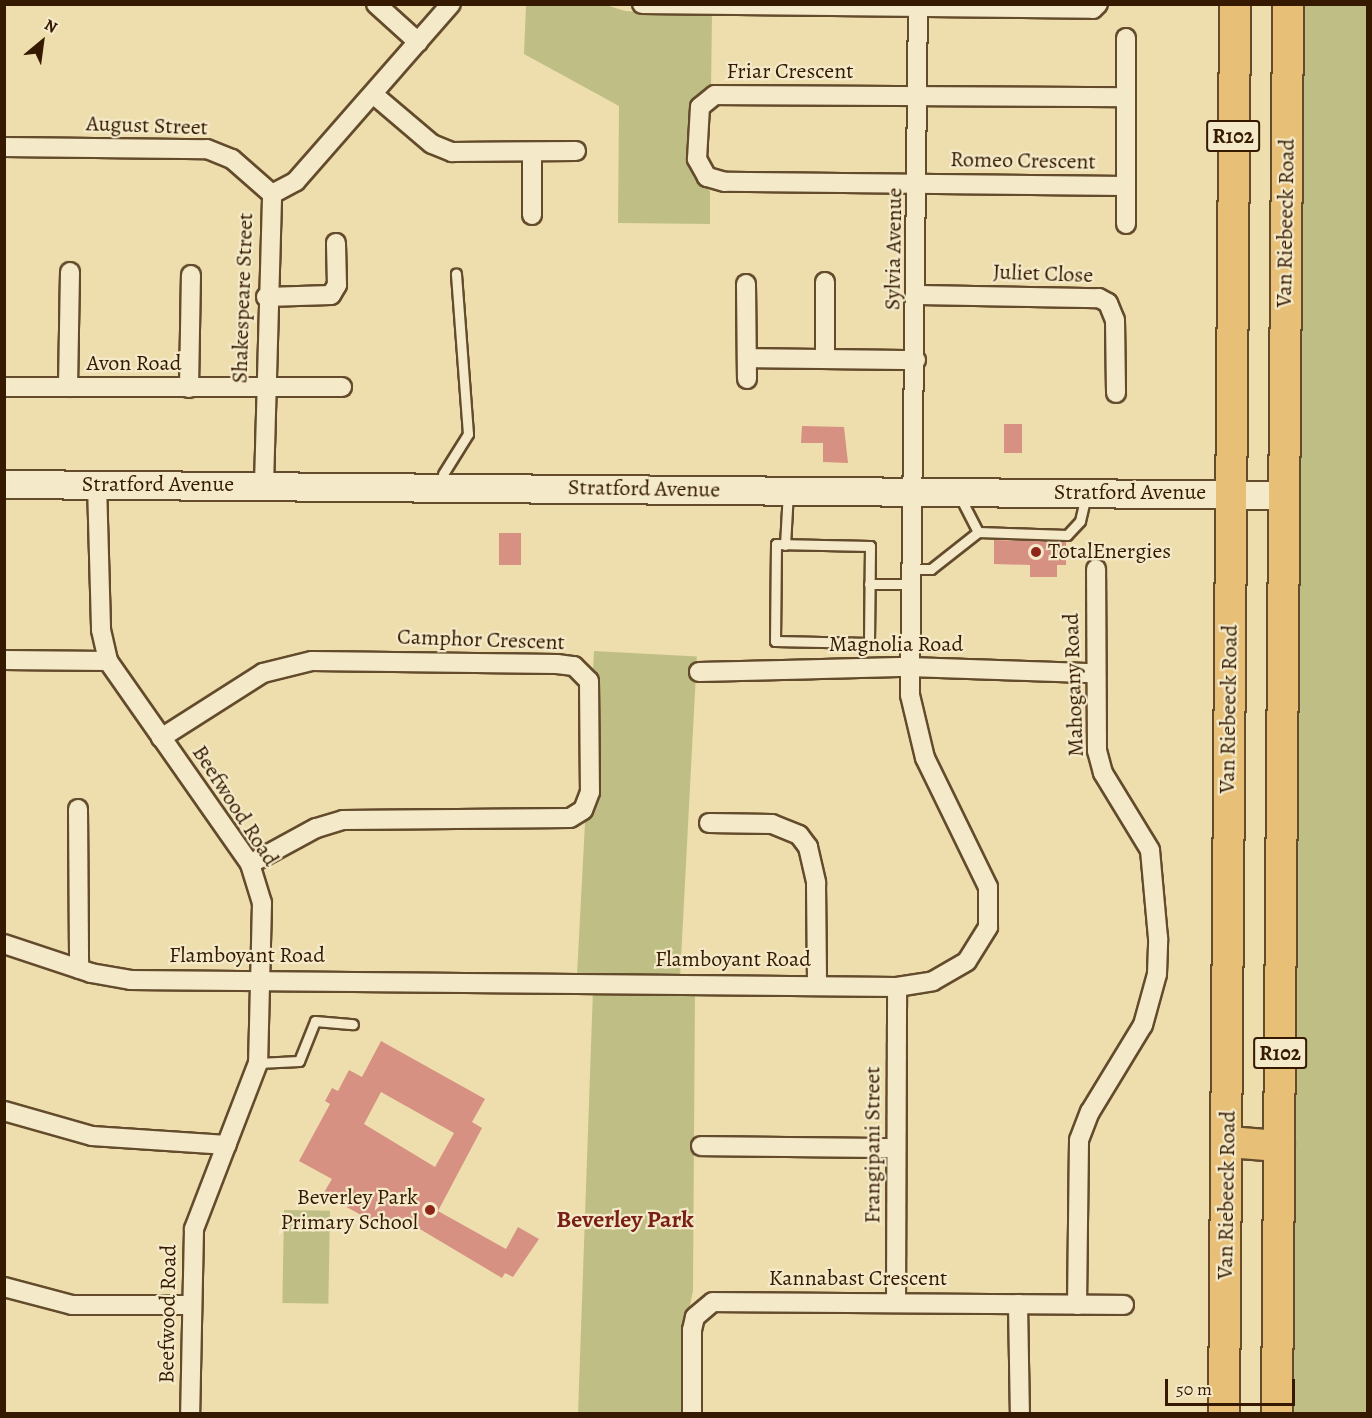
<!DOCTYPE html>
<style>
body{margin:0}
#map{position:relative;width:1372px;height:1418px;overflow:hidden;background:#eedead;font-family:Alegreya,serif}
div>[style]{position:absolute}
.green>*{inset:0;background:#bfbf85;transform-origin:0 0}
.building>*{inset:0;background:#d79182;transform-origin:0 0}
.roads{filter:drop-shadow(2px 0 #634b2c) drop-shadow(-2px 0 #634b2c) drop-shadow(0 2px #634b2c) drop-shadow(0 -2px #634b2c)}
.lane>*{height:9px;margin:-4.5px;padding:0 4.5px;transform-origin:4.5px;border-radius:4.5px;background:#f4eaca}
.street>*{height:18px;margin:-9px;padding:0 9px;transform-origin:9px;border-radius:9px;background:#f4eaca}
.secondary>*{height:27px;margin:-13.5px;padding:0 13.5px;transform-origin:13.5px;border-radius:13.5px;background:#f4eaca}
.primary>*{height:30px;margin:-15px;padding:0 15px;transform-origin:15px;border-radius:15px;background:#e7bf76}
.dots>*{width:16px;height:16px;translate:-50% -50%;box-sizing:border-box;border:3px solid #f4eaca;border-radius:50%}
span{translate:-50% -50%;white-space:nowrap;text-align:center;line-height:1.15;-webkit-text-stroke:4.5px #f4eaca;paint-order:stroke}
.shield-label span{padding:2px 4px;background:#f4eaca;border:2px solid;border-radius:4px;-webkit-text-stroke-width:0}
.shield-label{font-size:21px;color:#351a01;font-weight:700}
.street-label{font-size:22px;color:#351a01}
.poi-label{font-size:22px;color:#351a01}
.left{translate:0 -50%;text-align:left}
.right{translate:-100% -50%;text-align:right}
.neighbourhood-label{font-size:24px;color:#7a1f14;font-weight:700}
.frame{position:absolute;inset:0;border:6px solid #351a01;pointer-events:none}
.north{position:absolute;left:12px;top:12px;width:60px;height:60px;-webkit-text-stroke:4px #f4eaca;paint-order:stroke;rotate:29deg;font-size:16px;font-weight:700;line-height:24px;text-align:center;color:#351a01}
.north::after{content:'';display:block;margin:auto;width:21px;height:27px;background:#351a01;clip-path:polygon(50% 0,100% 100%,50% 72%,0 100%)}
.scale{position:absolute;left:1165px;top:1379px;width:130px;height:27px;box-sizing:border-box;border:3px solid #351a01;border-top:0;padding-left:8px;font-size:18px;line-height:21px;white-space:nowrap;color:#351a01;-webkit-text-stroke:4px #f4eaca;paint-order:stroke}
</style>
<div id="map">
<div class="green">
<div style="clip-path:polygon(526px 5px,606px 5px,625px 11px,712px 16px,711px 88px,696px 98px,691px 117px,693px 177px,710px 191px,710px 224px,618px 223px,619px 106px,524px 54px)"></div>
<div style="clip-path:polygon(1302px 5px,1367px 5px,1367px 1413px,1285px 1414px)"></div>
<div style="left:594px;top:651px;width:103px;height:324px;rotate:3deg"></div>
<div style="clip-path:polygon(593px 989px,695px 991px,693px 1291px,685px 1328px,685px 1413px,578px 1414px)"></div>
<div style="left:284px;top:1210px;width:46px;height:93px;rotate:1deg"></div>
</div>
<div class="building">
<div style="left:1004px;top:424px;width:18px;height:29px"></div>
<div style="clip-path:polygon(802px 426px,844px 427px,848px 463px,823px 462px,823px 443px,801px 443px)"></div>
<div style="left:499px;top:533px;width:22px;height:32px"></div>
<div style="clip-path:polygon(994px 540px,1066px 542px,1066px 565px,1057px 565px,1057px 577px,1030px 577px,1030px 565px,994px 564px)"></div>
<div style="clip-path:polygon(evenodd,381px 1041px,485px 1099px,472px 1122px,482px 1128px,438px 1211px,506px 1249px,518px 1227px,539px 1239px,513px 1277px,505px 1273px,502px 1278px,398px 1216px,390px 1231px,323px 1194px,332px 1179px,299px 1161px,330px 1104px,325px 1101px,332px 1088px,338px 1091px,349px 1070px,362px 1077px,381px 1041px,381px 1092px,454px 1133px,435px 1167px,364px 1124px,381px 1092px)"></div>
</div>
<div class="roads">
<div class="lane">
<div style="left:443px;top:474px;width:47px;rotate:-58deg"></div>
<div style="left:468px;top:434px;width:161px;rotate:-94.3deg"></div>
<div style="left:959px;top:495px;width:42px;rotate:62.8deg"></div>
<div style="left:978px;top:532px;width:89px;rotate:1.9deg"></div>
<div style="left:1067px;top:535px;width:19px;rotate:-47deg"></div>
<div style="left:1080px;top:521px;width:27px;rotate:-77deg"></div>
<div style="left:776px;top:544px;width:94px;rotate:1.2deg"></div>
<div style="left:870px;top:546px;width:97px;rotate:90.6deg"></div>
<div style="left:869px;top:643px;width:94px;rotate:-178.8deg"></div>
<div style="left:775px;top:641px;width:97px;rotate:-89.4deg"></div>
<div style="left:785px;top:545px;width:53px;rotate:-86.8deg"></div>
<div style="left:911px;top:569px;width:20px"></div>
<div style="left:931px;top:569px;width:60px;rotate:-38.2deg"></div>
<div style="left:869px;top:584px;width:42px"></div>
<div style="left:258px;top:1063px;width:41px;rotate:-2.8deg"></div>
<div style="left:299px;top:1061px;width:43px;rotate:-68.2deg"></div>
<div style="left:315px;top:1021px;width:38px;rotate:5deg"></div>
</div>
<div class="street">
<div style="left:376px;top:4px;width:57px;rotate:42.1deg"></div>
<div style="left:642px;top:4px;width:451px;rotate:0.6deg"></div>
<div style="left:1093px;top:9px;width:7px;rotate:-45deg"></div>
<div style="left:1126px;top:38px;width:186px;rotate:90deg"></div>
<div style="left:373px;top:94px;width:77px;rotate:40.3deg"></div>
<div style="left:432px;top:144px;width:22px;rotate:22deg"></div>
<div style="left:452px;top:152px;width:124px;rotate:-0.5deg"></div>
<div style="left:4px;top:147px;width:203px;rotate:0.6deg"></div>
<div style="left:207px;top:149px;width:27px;rotate:22deg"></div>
<div style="left:232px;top:159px;width:53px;rotate:41.2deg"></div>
<div style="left:532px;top:153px;width:62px;rotate:90deg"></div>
<div style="left:1125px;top:186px;width:400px;rotate:-179.4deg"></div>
<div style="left:725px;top:182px;width:19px;rotate:-164deg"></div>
<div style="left:707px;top:177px;width:21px;rotate:-119deg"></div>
<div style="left:697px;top:159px;width:52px;rotate:-86.7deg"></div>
<div style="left:700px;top:107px;width:19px;rotate:-39deg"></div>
<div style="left:715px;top:95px;width:411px;rotate:0.3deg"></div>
<div style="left:272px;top:194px;width:27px;rotate:-28deg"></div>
<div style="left:296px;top:181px;width:235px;rotate:-48.8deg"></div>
<div style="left:746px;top:284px;width:95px;rotate:89.4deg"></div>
<div style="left:919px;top:295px;width:180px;rotate:1deg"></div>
<div style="left:1099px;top:298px;width:10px;rotate:29deg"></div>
<div style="left:1108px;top:303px;width:18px;rotate:68deg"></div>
<div style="left:1115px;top:320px;width:73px;rotate:89.2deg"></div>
<div style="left:266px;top:297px;width:65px;rotate:-1.8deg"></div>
<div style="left:331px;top:295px;width:12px;rotate:-59deg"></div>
<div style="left:337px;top:285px;width:42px;rotate:-91.4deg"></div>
<div style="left:747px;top:358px;width:169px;rotate:0.7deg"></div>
<div style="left:825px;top:358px;width:76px;rotate:-90deg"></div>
<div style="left:4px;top:387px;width:338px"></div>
<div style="left:68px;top:387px;width:115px;rotate:-89deg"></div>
<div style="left:189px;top:388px;width:113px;rotate:-89deg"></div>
<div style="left:97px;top:484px;width:146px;rotate:88.4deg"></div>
<div style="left:101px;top:630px;width:32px;rotate:77deg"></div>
<div style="left:108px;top:661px;width:248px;rotate:55deg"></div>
<div style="left:250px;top:864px;width:41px;rotate:72.9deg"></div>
<div style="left:262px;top:903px;width:160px;rotate:91.4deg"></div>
<div style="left:258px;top:1063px;width:178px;rotate:111.1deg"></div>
<div style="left:194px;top:1229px;width:185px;rotate:91.2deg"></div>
<div style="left:264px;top:485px;width:291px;rotate:-88.4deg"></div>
<div style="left:4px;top:660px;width:104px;rotate:0.6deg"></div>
<div style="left:699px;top:672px;width:210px;rotate:-1.4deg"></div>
<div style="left:909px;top:667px;width:185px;rotate:1.9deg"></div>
<div style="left:161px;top:738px;width:121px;rotate:-32.5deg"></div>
<div style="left:263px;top:673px;width:50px;rotate:-13.8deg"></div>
<div style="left:312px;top:661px;width:245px;rotate:0.7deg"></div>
<div style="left:557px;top:664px;width:17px;rotate:7deg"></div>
<div style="left:574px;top:666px;width:21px;rotate:45deg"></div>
<div style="left:589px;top:681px;width:111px;rotate:89.5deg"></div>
<div style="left:590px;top:792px;width:19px;rotate:111deg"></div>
<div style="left:583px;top:810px;width:15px;rotate:148deg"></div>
<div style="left:570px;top:818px;width:227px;rotate:179.5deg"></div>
<div style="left:343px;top:820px;width:28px;rotate:163deg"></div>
<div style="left:316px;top:828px;width:75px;rotate:151.4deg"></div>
<div style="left:78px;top:809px;width:160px;rotate:89.6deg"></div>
<div style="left:709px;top:823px;width:63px;rotate:0.9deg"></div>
<div style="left:772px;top:824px;width:29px;rotate:22deg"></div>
<div style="left:799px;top:835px;width:15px;rotate:53deg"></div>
<div style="left:808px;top:847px;width:37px;rotate:77deg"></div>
<div style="left:816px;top:883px;width:102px;rotate:89.4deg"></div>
<div style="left:4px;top:944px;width:92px;rotate:18.4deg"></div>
<div style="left:91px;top:973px;width:40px;rotate:10deg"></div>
<div style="left:130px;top:980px;width:767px;rotate:0.52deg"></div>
<div style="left:897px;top:987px;width:36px;rotate:-9deg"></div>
<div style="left:933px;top:981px;width:39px;rotate:-30deg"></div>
<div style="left:967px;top:961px;width:40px;rotate:-58deg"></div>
<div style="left:988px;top:927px;width:40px;rotate:-90deg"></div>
<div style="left:988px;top:887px;width:144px;rotate:-116deg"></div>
<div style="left:925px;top:758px;width:65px;rotate:-103.4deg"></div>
<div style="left:910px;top:695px;width:691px;rotate:-89.34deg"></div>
<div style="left:4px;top:1111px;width:91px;rotate:15.9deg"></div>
<div style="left:92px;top:1136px;width:135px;rotate:3.8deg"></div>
<div style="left:701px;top:1146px;width:195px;rotate:0.6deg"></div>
<div style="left:4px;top:1287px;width:70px;rotate:14.8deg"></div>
<div style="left:72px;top:1305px;width:120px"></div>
<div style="left:896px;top:1303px;width:316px;rotate:-89.8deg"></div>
<div style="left:1018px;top:1304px;width:110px;rotate:89deg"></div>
<div style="left:1077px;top:1305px;width:165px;rotate:-89.3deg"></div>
<div style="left:1079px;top:1140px;width:30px;rotate:-69deg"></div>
<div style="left:1090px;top:1112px;width:102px;rotate:-58.7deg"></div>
<div style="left:1143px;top:1025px;width:53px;rotate:-74.6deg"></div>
<div style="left:1157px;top:974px;width:36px;rotate:-88deg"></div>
<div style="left:1158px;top:938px;width:88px;rotate:-95.2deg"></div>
<div style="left:1150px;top:850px;width:90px;rotate:-121.4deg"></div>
<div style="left:1103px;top:773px;width:23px;rotate:-105deg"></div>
<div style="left:1097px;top:751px;width:182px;rotate:-90.3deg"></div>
<div style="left:692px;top:1414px;width:84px;rotate:-90deg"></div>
<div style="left:692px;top:1330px;width:13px;rotate:-77deg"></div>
<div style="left:695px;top:1317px;width:23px;rotate:-40deg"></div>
<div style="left:713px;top:1302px;width:411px;rotate:0.4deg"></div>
</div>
<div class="secondary">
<div style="left:4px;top:484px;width:1279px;rotate:0.49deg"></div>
</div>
<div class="primary">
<div style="left:1228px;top:1142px;width:51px;rotate:4.5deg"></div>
<div style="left:1224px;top:1414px;width:1410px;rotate:-89.55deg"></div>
<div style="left:1277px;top:1414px;width:1410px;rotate:-89.55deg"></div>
</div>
</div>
<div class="dots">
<div style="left:1036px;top:552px;background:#8f2418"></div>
<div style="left:430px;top:1210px;background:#8f2418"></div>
</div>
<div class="shield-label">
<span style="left:1233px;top:136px">R102</span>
<span style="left:1280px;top:1053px">R102</span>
</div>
<div class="street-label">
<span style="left:790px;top:72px">Friar Crescent</span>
<span style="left:147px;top:126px;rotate:2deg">August Street</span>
<span style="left:1023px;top:161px;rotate:1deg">Romeo Crescent</span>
<span style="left:1286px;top:223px;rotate:-89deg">Van Riebeeck Road</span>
<span style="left:894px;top:249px;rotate:-89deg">Sylvia Avenue</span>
<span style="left:1043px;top:274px;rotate:2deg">Juliet Close</span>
<span style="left:243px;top:298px;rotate:-88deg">Shakespeare Street</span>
<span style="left:134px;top:364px">Avon Road</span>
<span style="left:158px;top:485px">Stratford Avenue</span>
<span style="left:644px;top:489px;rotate:1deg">Stratford Avenue</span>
<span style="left:1130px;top:493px">Stratford Avenue</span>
<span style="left:481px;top:640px;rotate:2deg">Camphor Crescent</span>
<span style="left:896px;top:645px">Magnolia Road</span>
<span style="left:1074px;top:685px;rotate:-92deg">Mahogany Road</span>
<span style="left:1229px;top:709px;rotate:-89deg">Van Riebeeck Road</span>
<span style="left:235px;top:806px;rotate:57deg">Beefwood Road</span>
<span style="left:247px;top:956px">Flamboyant Road</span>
<span style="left:733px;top:960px">Flamboyant Road</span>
<span style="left:873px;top:1145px;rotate:-90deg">Frangipani Street</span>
<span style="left:1227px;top:1195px;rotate:-89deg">Van Riebeeck Road</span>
<span style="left:858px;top:1279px">Kannabast Crescent</span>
<span style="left:168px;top:1314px;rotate:-89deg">Beefwood Road</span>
</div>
<div class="poi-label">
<span class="left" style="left:1048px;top:552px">TotalEnergies</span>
<span class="right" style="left:418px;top:1210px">Beverley Park<br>Primary School</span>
</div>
<div class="neighbourhood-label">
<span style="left:625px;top:1220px">Beverley Park</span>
</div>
<div class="frame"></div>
<div class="north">N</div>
<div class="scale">50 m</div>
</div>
